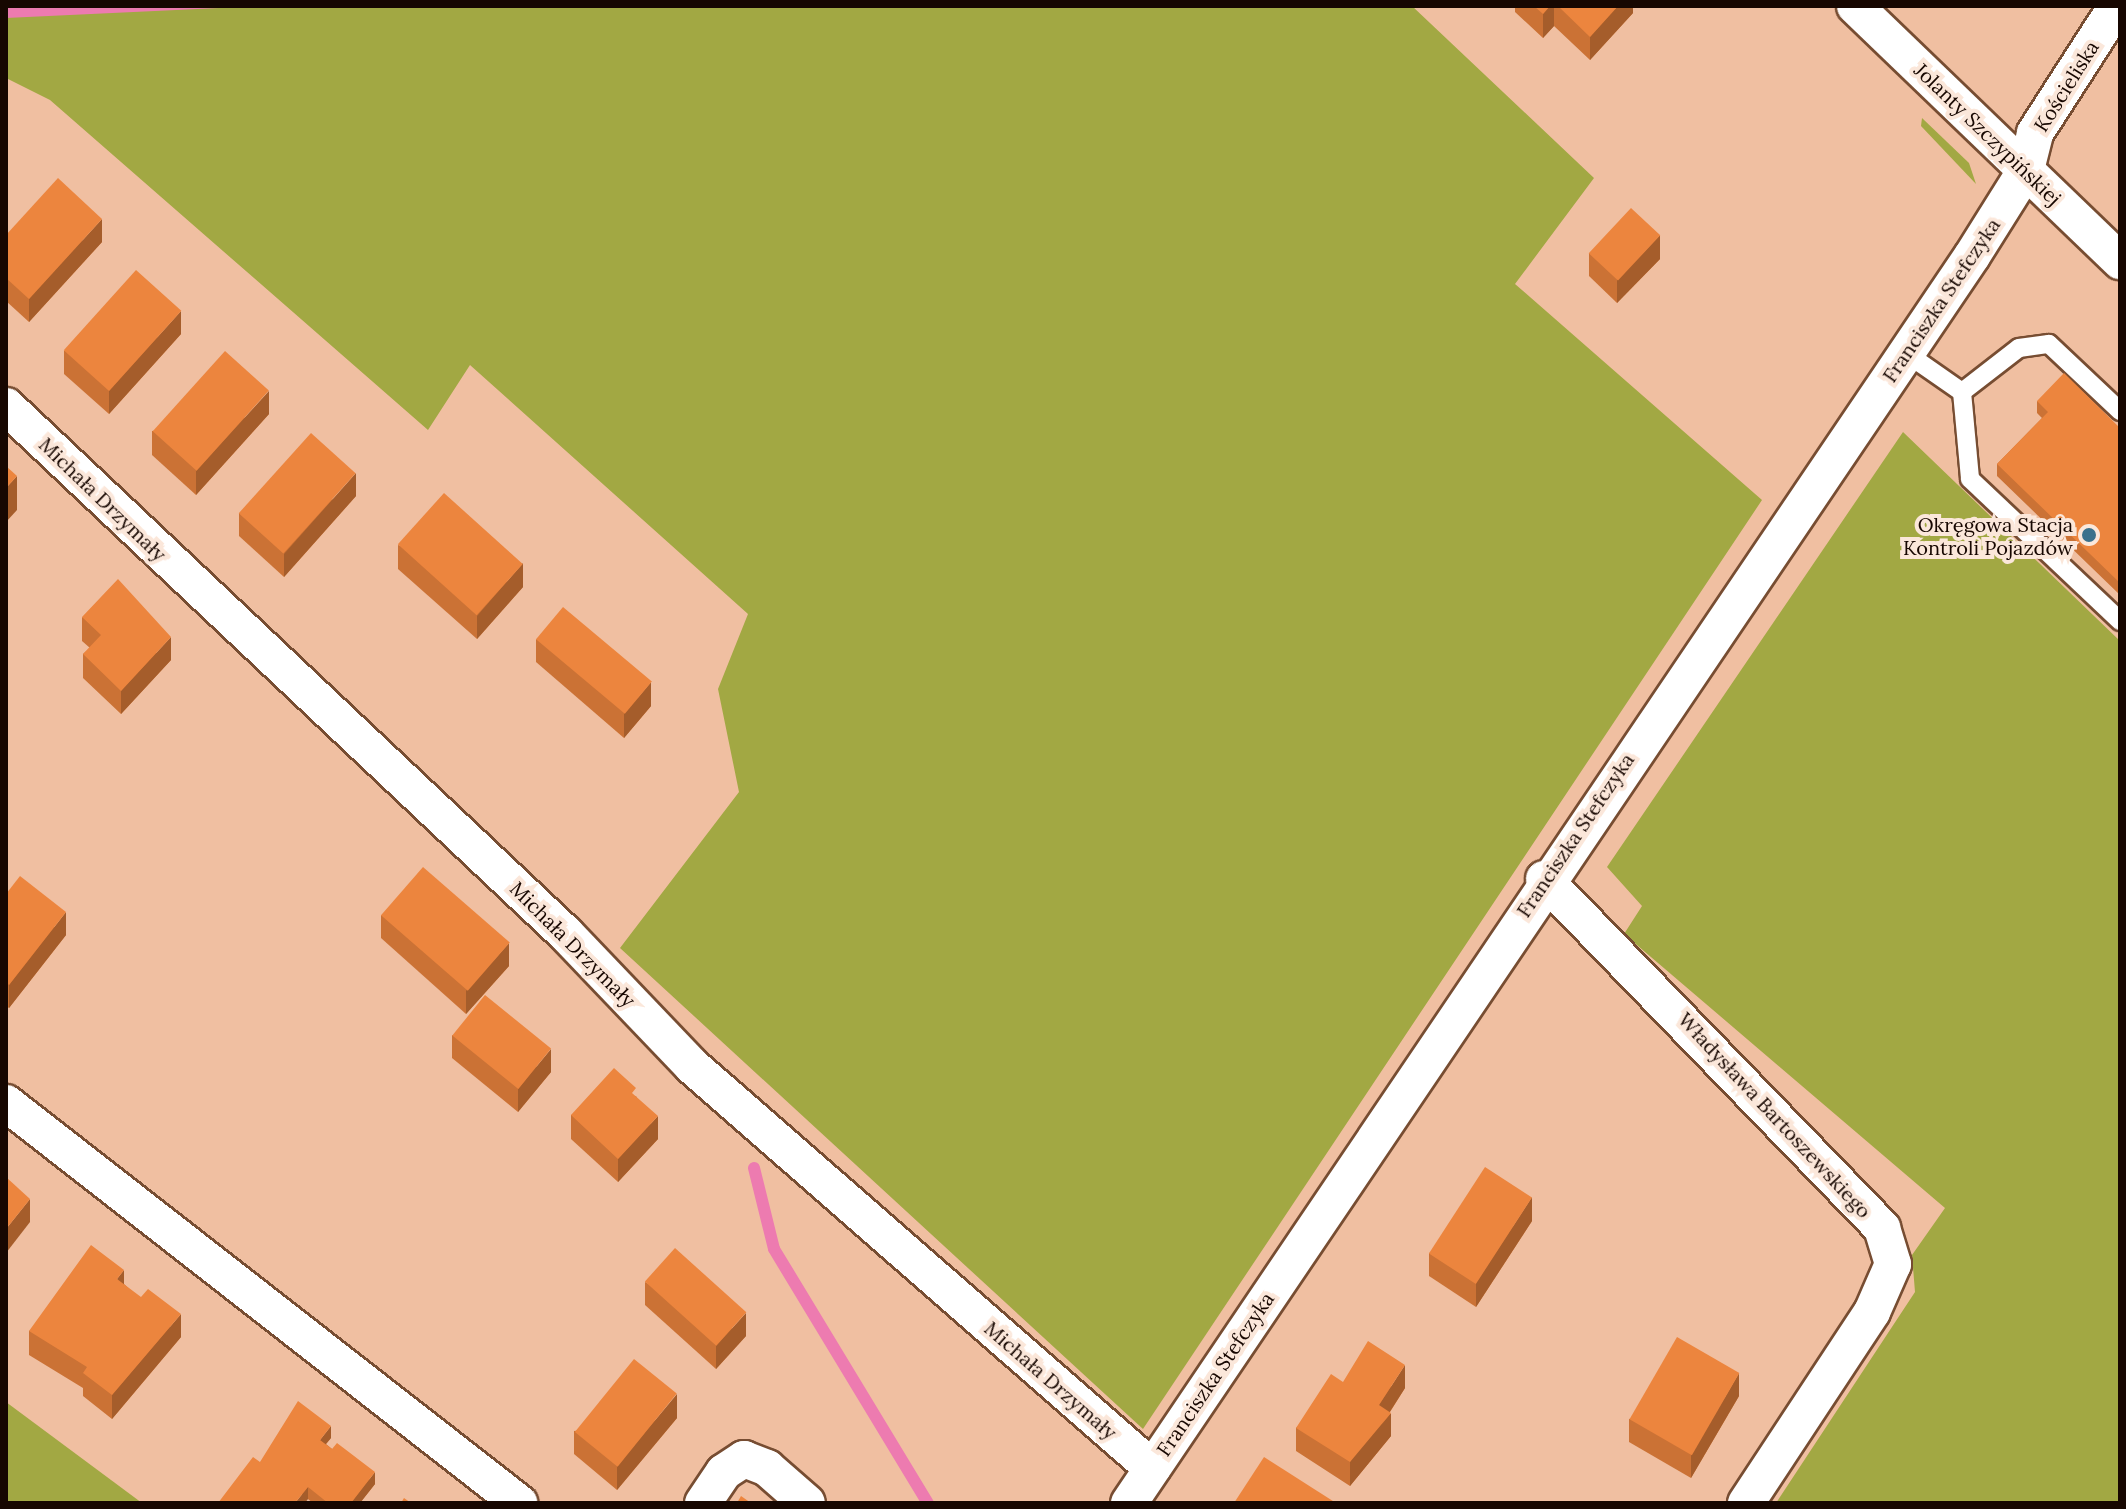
<!DOCTYPE html>
<meta charset="utf-8">
<style>
body{margin:0}
#map{position:relative;width:2126px;height:1509px;overflow:hidden;background:#f0bfa1;font-family:Lora,serif}
div>[style]{position:absolute}
.green>*{inset:0;background:#a2a843}
.water>*{inset:0;background:#ed7bb0}
.stream>*{height:12px;margin:-6px;padding:0 6px;transform-origin:6px;border-radius:6px;background:#ed7bb0}
.roads{filter:drop-shadow(2px 0 #774d32) drop-shadow(-2px 0 #774d32) drop-shadow(0 2px #774d32) drop-shadow(0 -2px #774d32)}
.service>*{height:18px;margin:-9px;padding:0 9px;transform-origin:9px;border-radius:9px;background:#fff}
.minor>*{height:36px;margin:-18px;padding:0 18px;transform-origin:18px;border-radius:18px;background:#fff}
.wall>*{inset:0;background:#cb7235}
.shaded-wall>*{inset:0;background:#a55d2b}
.building>*{inset:0;background:#ec853e;transform-origin:0 0}
.dots>*{width:22px;height:22px;translate:-50% -50%;box-sizing:border-box;border:4px solid #fbe7da;border-radius:50%}
span{translate:-50% -50%;white-space:nowrap;text-align:center;line-height:1.15;-webkit-text-stroke:8px #fbe7da;paint-order:stroke}
.street-label{font-size:20px;color:#170701}
.poi-label{font-size:20px;color:#170701}
.right{translate:-100% -50%;text-align:right}
.frame{position:absolute;inset:0;border:8px solid #170701;pointer-events:none}
</style>
<div id="map">
<div class="green">
<div style="clip-path:polygon(216px 6px,1412px 6px,1594px 178px,1515px 284px,1762px 500px,1143px 1429px,620px 948px,739px 792px,718px 689px,748px 614px,470px 365px,428px 430px,50px 100px,6px 78px,6px 17px)"></div>
<div style="clip-path:polygon(1922px 118px,1969px 163px,1976px 184px,1921px 126px)"></div>
<div style="clip-path:polygon(1903px 432px,2120px 641px,2120px 1503px,1776px 1503px,1915px 1292px,1912px 1255px,1945px 1208px,1624px 934px,1642px 906px,1607px 867px)"></div>
<div style="clip-path:polygon(6px 1402px,142px 1503px,6px 1503px)"></div>
</div>
<div class="water">
<div style="clip-path:polygon(6px 6px,261px 6px,6px 18px)"></div>
</div>
<div class="stream">
<div style="left:754px;top:1168px;width:83px;rotate:76.1deg"></div>
<div style="left:774px;top:1249px;width:297px;rotate:58.8deg"></div>
</div>
<div class="roads">
<div class="service">
<div style="left:1906px;top:353px;width:68px;rotate:34.9deg"></div>
<div style="left:1962px;top:392px;width:72px;rotate:-37.7deg"></div>
<div style="left:2019px;top:348px;width:30px;rotate:-8deg"></div>
<div style="left:2049px;top:344px;width:98px;rotate:43.3deg"></div>
<div style="left:1962px;top:392px;width:87px;rotate:84.7deg"></div>
<div style="left:1970px;top:479px;width:207px;rotate:43.4deg"></div>
</div>
<div class="minor">
<div style="left:1855px;top:6px;width:368px;rotate:43.9deg"></div>
<div style="left:6px;top:406px;width:770px;rotate:43.32deg"></div>
<div style="left:566px;top:934px;width:182px;rotate:46.3deg"></div>
<div style="left:692px;top:1066px;width:611px;rotate:41.15deg"></div>
<div style="left:1544px;top:879px;width:486px;rotate:45.9deg"></div>
<div style="left:1882px;top:1228px;width:38px;rotate:73deg"></div>
<div style="left:1893px;top:1264px;width:52px;rotate:113.6deg"></div>
<div style="left:1872px;top:1312px;width:229px;rotate:123.4deg"></div>
<div style="left:6px;top:1103px;width:651px;rotate:37.94deg"></div>
<div style="left:703px;top:1503px;width:37px;rotate:-56deg"></div>
<div style="left:724px;top:1472px;width:24px;rotate:-33deg"></div>
<div style="left:744px;top:1459px;width:25px;rotate:21deg"></div>
<div style="left:767px;top:1468px;width:53px;rotate:41.2deg"></div>
<div style="left:1129px;top:1503px;width:1505px;rotate:-55.94deg"></div>
<div style="left:1972px;top:256px;width:102px;rotate:-57.9deg"></div>
<div style="left:2026px;top:170px;width:38px;rotate:-76deg"></div>
<div style="left:2035px;top:133px;width:151px;rotate:-57.2deg"></div>
</div>
</div>
<div class="wall">
<div style="clip-path:polygon(1515px 6px,1633px 6px,1633px 13px,1590px 60px,1554px 26px,1543px 38px,1515px 12px)"></div>
<div style="clip-path:polygon(6px 235px,102px 242px,29px 322px,6px 301px)"></div>
<div style="clip-path:polygon(1589px 253px,1660px 259px,1617px 303px,1589px 276px)"></div>
<div style="clip-path:polygon(181px 334px,109px 414px,64px 374px,64px 351px)"></div>
<div style="clip-path:polygon(2037px 401px,2120px 428px,2120px 595px,1997px 476px,1997px 464px,2042px 418px,2037px 413px)"></div>
<div style="clip-path:polygon(269px 414px,196px 495px,152px 455px,152px 431px)"></div>
<div style="clip-path:polygon(356px 496px,284px 577px,239px 536px,239px 513px)"></div>
<div style="clip-path:polygon(398px 545px,523px 587px,477px 639px,398px 569px)"></div>
<div style="clip-path:polygon(82px 617px,171px 660px,121px 714px,83px 678px,83px 654px,90px 648px,82px 641px)"></div>
<div style="clip-path:polygon(536px 639px,651px 706px,624px 738px,536px 662px)"></div>
<div style="clip-path:polygon(6px 894px,66px 935px,9px 1008px,6px 1006px)"></div>
<div style="clip-path:polygon(381px 915px,509px 966px,466px 1014px,381px 938px)"></div>
<div style="clip-path:polygon(452px 1035px,551px 1072px,518px 1112px,452px 1058px)"></div>
<div style="clip-path:polygon(636px 1096px,658px 1139px,618px 1182px,571px 1139px,571px 1115px)"></div>
<div style="clip-path:polygon(1532px 1221px,1476px 1307px,1429px 1276px,1429px 1253px)"></div>
<div style="clip-path:polygon(645px 1282px,746px 1336px,716px 1369px,645px 1305px)"></div>
<div style="clip-path:polygon(124px 1284px,181px 1337px,112px 1419px,83px 1396px,83px 1388px,29px 1355px,29px 1331px)"></div>
<div style="clip-path:polygon(1343px 1382px,1405px 1388px,1390px 1412px,1391px 1436px,1350px 1486px,1296px 1451px,1296px 1428px)"></div>
<div style="clip-path:polygon(1739px 1396px,1691px 1478px,1629px 1442px,1629px 1419px)"></div>
<div style="clip-path:polygon(677px 1418px,617px 1490px,574px 1454px,574px 1431px)"></div>
<div style="clip-path:polygon(331px 1438px,326px 1444px,375px 1484px,360px 1503px,313px 1503px,260px 1462px)"></div>
</div>
<div class="shaded-wall">
<div style="clip-path:polygon(1550px 6px,1554px 6px,1554px 26px,1543px 38px,1543px 14px)"></div>
<div style="clip-path:polygon(1618px 6px,1633px 6px,1633px 13px,1590px 60px,1590px 37px)"></div>
<div style="clip-path:polygon(102px 219px,102px 242px,29px 322px,29px 299px)"></div>
<div style="clip-path:polygon(1660px 235px,1660px 259px,1617px 303px,1617px 280px)"></div>
<div style="clip-path:polygon(181px 311px,181px 334px,109px 414px,109px 391px)"></div>
<div style="clip-path:polygon(269px 391px,269px 414px,196px 495px,196px 471px)"></div>
<div style="clip-path:polygon(356px 473px,356px 496px,284px 577px,284px 554px)"></div>
<div style="clip-path:polygon(17px 476px,17px 510px,6px 522px,6px 488px)"></div>
<div style="clip-path:polygon(523px 563px,523px 587px,477px 639px,477px 616px)"></div>
<div style="clip-path:polygon(171px 637px,171px 660px,121px 714px,121px 691px)"></div>
<div style="clip-path:polygon(651px 682px,651px 706px,624px 738px,624px 714px)"></div>
<div style="clip-path:polygon(66px 912px,66px 935px,9px 1008px,9px 985px)"></div>
<div style="clip-path:polygon(509px 943px,509px 966px,466px 1014px,466px 991px)"></div>
<div style="clip-path:polygon(551px 1049px,551px 1072px,518px 1112px,518px 1089px)"></div>
<div style="clip-path:polygon(658px 1116px,658px 1139px,618px 1182px,618px 1159px)"></div>
<div style="clip-path:polygon(1532px 1197px,1532px 1221px,1476px 1307px,1476px 1283px)"></div>
<div style="clip-path:polygon(30px 1199px,30px 1222px,6px 1253px,6px 1229px)"></div>
<div style="clip-path:polygon(124px 1270px,124px 1293px,117px 1279px)"></div>
<div style="clip-path:polygon(746px 1313px,746px 1336px,716px 1369px,716px 1346px)"></div>
<div style="clip-path:polygon(181px 1314px,181px 1337px,112px 1419px,112px 1395px)"></div>
<div style="clip-path:polygon(1405px 1365px,1405px 1388px,1382px 1424px,1391px 1413px,1391px 1436px,1350px 1486px,1350px 1462px,1379px 1405px)"></div>
<div style="clip-path:polygon(1739px 1373px,1739px 1396px,1691px 1478px,1691px 1455px)"></div>
<div style="clip-path:polygon(677px 1394px,677px 1418px,617px 1490px,617px 1466px)"></div>
<div style="clip-path:polygon(331px 1426px,331px 1438px,320px 1451px,320px 1440px)"></div>
<div style="clip-path:polygon(375px 1472px,375px 1484px,360px 1503px,351px 1503px)"></div>
<div style="clip-path:polygon(308px 1487px,308px 1499px,305px 1503px,295px 1503px)"></div>
</div>
<div class="building">
<div style="clip-path:polygon(1534px 6px,1550px 6px,1543px 14px)"></div>
<div style="clip-path:polygon(1558px 6px,1618px 6px,1590px 37px)"></div>
<div style="clip-path:polygon(58px 178px,102px 219px,29px 299px,6px 278px,6px 235px)"></div>
<div style="left:1631px;top:208px;width:40px;height:62px;rotate:43deg"></div>
<div style="left:136px;top:270px;width:61px;height:108px;rotate:42deg"></div>
<div style="left:225px;top:351px;width:59px;height:108px;rotate:42deg"></div>
<div style="clip-path:polygon(2064px 373px,2120px 428px,2120px 583px,1997px 464px,2048px 412px,2037px 401px)"></div>
<div style="left:311px;top:433px;width:60px;height:108px;rotate:42deg"></div>
<div style="clip-path:polygon(6px 466px,17px 476px,6px 488px)"></div>
<div style="left:444px;top:493px;width:106px;height:69px;rotate:42deg"></div>
<div style="clip-path:polygon(118px 579px,171px 637px,121px 691px,83px 654px,101px 635px,82px 617px)"></div>
<div style="left:563px;top:607px;width:116px;height:42px;rotate:40deg"></div>
<div style="left:423px;top:867px;width:115px;height:64px;rotate:41deg"></div>
<div style="clip-path:polygon(20px 876px,66px 912px,9px 985px,6px 982px,6px 894px)"></div>
<div style="left:485px;top:995px;width:85px;height:52px;rotate:39deg"></div>
<div style="clip-path:polygon(614px 1068px,636px 1088px,632px 1093px,658px 1116px,618px 1159px,571px 1115px)"></div>
<div style="left:1485px;top:1167px;width:56px;height:103px;rotate:33deg"></div>
<div style="clip-path:polygon(6px 1177px,30px 1199px,6px 1229px)"></div>
<div style="clip-path:polygon(91px 1245px,124px 1270px,117px 1279px,141px 1297px,148px 1289px,181px 1314px,112px 1395px,83px 1373px,87px 1367px,29px 1331px)"></div>
<div style="left:675px;top:1248px;width:96px;height:45px;rotate:42deg"></div>
<div style="left:1677px;top:1337px;width:72px;height:95px;rotate:30deg"></div>
<div style="clip-path:polygon(1368px 1341px,1405px 1365px,1379px 1405px,1391px 1413px,1350px 1462px,1296px 1428px,1331px 1374px,1343px 1382px)"></div>
<div style="left:634px;top:1359px;width:55px;height:94px;rotate:39deg"></div>
<div style="clip-path:polygon(298px 1401px,331px 1426px,320px 1440px,332px 1449px,337px 1443px,375px 1472px,351px 1503px,328px 1503px,308px 1487px,295px 1503px,218px 1503px,253px 1457px,260px 1462px)"></div>
<div style="clip-path:polygon(1264px 1457px,1336px 1503px,1234px 1503px)"></div>
<div style="clip-path:polygon(741px 1496px,751px 1503px,737px 1503px)"></div>
<div style="clip-path:polygon(404px 1498px,411px 1503px,401px 1503px)"></div>
</div>
<div class="dots">
<div style="left:2089px;top:535px;background:#3b718c"></div>
</div>
<div class="street-label">
<span style="left:2066px;top:86px;rotate:-58deg">Kościeliska</span>
<span style="left:1988px;top:134px;rotate:44deg">Jolanty Szczypińskiej</span>
<span style="left:1941px;top:300px;rotate:-56deg">Franciszka Stefczyka</span>
<span style="left:103px;top:499px;rotate:44deg">Michała Drzymały</span>
<span style="left:1575px;top:835px;rotate:-56deg">Franciszka Stefczyka</span>
<span style="left:573px;top:944px;rotate:45deg">Michała Drzymały</span>
<span style="left:1775px;top:1115px;rotate:47deg">Władysława Bartoszewskiego</span>
<span style="left:1215px;top:1374px;rotate:-56deg">Franciszka Stefczyka</span>
<span style="left:1051px;top:1380px;rotate:41deg">Michała Drzymały</span>
</div>
<div class="poi-label">
<span class="right" style="left:2073px;top:536px">Okręgowa Stacja<br>Kontroli Pojazdów</span>
</div>
<div class="frame"></div>
</div>
